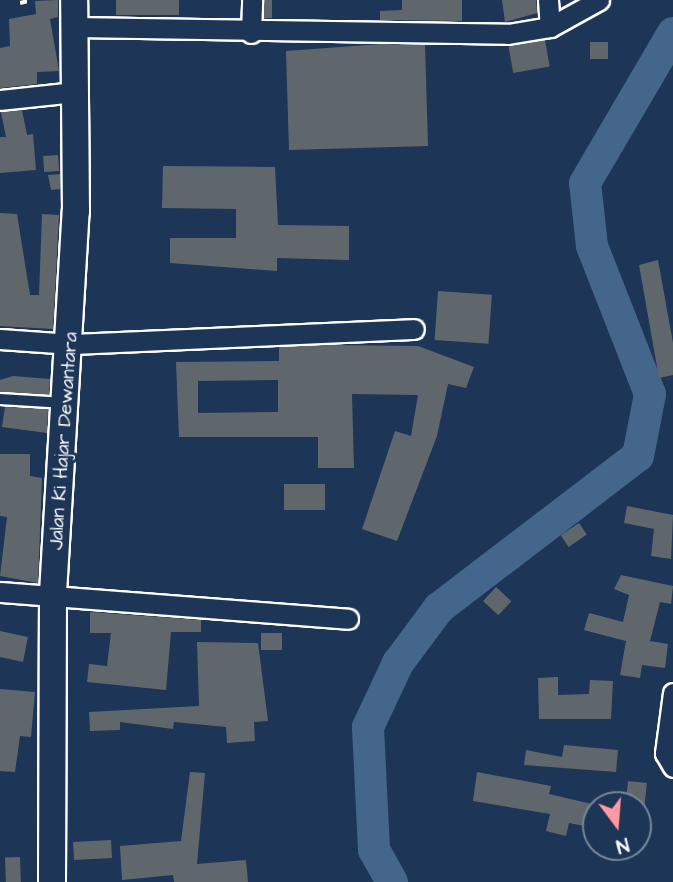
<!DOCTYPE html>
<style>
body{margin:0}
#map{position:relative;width:673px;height:882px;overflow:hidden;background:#1d3557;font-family:"Architects Daughter",sans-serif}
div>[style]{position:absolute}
.river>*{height:32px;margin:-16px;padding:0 16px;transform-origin:16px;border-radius:16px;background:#45668b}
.building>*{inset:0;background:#60676c;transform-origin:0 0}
.path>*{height:3.5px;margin-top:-1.75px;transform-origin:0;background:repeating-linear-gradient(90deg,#fff 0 7px,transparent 0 12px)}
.roads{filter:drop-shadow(2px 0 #fff) drop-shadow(-2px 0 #fff) drop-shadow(0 2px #fff) drop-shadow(0 -2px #fff)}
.service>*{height:10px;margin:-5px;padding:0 5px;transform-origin:5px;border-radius:5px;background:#1d3557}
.minor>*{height:19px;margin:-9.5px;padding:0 9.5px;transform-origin:9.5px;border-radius:9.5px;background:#1d3557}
.secondary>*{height:26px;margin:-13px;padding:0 13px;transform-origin:13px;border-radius:13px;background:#1d3557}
span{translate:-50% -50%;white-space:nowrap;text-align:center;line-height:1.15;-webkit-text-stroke:6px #1d3557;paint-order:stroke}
.street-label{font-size:19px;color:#fff}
.north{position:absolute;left:582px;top:791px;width:70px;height:70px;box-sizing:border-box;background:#1d3557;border:2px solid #77869a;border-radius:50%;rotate:164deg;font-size:19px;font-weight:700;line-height:28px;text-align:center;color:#fff}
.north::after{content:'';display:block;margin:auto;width:24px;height:32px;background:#ff9aa2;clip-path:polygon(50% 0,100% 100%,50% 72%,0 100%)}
</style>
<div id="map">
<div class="river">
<div style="left:392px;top:882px;width:37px;rotate:-119deg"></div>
<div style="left:374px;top:850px;width:123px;rotate:-92.8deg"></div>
<div style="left:368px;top:727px;width:71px;rotate:-64.9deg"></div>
<div style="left:398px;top:663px;width:69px;rotate:-53.3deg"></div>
<div style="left:439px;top:608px;width:250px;rotate:-37.4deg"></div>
<div style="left:638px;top:456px;width:63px;rotate:-79deg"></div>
<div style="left:650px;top:394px;width:159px;rotate:-111.4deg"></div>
<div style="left:592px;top:246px;width:63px;rotate:-96.3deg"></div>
<div style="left:585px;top:183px;width:174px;rotate:-59.6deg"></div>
</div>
<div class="building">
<div style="clip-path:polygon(58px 0,58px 17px,50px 19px,59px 71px,37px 72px,37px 84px,0 88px,0 48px,10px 46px,9px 19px,36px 14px,35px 1px)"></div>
<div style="left:116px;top:0;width:63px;height:15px"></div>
<div style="left:264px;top:0;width:8px;height:18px"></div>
<div style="clip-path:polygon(402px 0,462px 0,462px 21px,380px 20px,380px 11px,402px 10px)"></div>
<div style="clip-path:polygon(502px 0,536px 0,537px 13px,505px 22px)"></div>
<div style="left:545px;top:40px;width:27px;height:37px;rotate:80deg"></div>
<div style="left:590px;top:42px;width:18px;height:17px"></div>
<div style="clip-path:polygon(381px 44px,425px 45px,428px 146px,289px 150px,286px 51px)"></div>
<div style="clip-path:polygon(22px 110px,27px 135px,33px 134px,36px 170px,0 173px,0 137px,6px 137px,1px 112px)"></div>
<div style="left:58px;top:155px;width:16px;height:15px;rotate:86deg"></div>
<div style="clip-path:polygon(163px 166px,275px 167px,278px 225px,349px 226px,349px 260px,277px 258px,277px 271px,170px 263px,170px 238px,236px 238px,236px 209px,162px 208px)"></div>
<div style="clip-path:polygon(60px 174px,60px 189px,51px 190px,48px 175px)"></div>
<div style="clip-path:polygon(0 213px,17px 214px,30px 295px,39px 295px,42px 214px,59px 215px,53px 329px,0 326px)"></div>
<div style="clip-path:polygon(658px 260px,673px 343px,673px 375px,659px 378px,639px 265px)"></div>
<div style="left:438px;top:291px;width:54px;height:49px;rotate:4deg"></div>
<div style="clip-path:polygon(evenodd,327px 345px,418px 346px,474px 367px,466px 388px,448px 384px,437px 436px,397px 541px,362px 529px,395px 431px,411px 436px,418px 395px,352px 394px,354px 468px,318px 468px,318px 437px,179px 437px,176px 362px,279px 361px,279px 347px,327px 345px,278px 380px,278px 412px,198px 413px,198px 381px,278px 380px)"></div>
<div style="clip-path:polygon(13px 376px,50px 379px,49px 395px,0 392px,0 380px)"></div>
<div style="clip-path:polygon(5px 407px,48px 409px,47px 433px,2px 427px)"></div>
<div style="clip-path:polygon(0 454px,30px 454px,30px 476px,42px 478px,38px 583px,0 576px,7px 517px,0 516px)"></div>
<div style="left:325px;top:484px;width:26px;height:41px;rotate:90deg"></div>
<div style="clip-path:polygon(627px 506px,673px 515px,671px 559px,651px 556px,654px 529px,624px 523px)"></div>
<div style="left:579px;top:523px;width:14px;height:22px;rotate:56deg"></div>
<div style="clip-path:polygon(621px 575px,673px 586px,671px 604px,660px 602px,650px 641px,668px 644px,665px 668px,642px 665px,640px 678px,620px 675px,626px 641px,584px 630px,589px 613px,623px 622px,629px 595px,614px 589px)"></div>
<div style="left:496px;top:587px;width:21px;height:19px;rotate:43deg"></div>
<div style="clip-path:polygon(90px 612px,201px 620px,201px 632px,171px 632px,166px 690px,87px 682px,89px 664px,107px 666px,111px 633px,90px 633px)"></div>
<div style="clip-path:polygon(0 631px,28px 637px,23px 662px,0 657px)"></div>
<div style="left:282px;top:633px;width:17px;height:21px;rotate:90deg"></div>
<div style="clip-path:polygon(197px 642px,258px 643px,268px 721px,254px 722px,255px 741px,227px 743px,226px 727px,174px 722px,173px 729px,120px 722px,120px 730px,90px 731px,89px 712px,199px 706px)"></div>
<div style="clip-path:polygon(558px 677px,558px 695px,589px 694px,590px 680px,613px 681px,611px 719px,539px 719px,538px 678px)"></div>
<div style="clip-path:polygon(0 689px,35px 692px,31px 737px,20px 736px,15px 772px,0 771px)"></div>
<div style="clip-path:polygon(564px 745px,618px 750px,616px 772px,524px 765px,526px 750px,562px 757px)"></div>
<div style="clip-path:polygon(190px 772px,205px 773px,197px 864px,246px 860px,248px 882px,174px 882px,173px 875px,122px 880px,120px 846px,181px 841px)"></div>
<div style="clip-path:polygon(477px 772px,551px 786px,549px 794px,596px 805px,596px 828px,569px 823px,566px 836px,546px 831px,550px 814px,473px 801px)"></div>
<div style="left:628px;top:781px;width:19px;height:24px;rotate:6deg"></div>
<div style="left:111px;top:840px;width:18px;height:38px;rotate:87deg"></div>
<div style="left:20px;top:857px;width:25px;height:15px;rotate:88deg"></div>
</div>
<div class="path">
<div style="left:20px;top:3px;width:12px;rotate:-14deg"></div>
</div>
<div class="roads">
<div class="service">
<div style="left:0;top:399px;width:65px;rotate:3.5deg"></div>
</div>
<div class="minor">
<div style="left:548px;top:0;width:27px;rotate:86deg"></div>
<div style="left:74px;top:27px;width:434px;rotate:0.9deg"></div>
<div style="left:508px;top:34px;width:43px;rotate:-9.5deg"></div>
<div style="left:550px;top:27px;width:56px;rotate:-28.9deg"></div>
<div style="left:251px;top:33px;width:33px;rotate:-88deg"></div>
<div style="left:0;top:100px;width:75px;rotate:-6.1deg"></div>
<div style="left:0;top:339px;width:71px;rotate:4deg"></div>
<div style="left:71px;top:344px;width:343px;rotate:-2.5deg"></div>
<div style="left:0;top:592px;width:349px;rotate:4.4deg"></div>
<div style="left:673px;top:693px;width:61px;rotate:97.6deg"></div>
<div style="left:665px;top:753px;width:16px;rotate:60deg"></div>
</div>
<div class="secondary">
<div style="left:52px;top:882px;width:289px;rotate:-89.8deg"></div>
<div style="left:53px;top:593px;width:383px;rotate:-86.6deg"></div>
<div style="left:76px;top:211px;width:211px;rotate:-90.5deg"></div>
</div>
</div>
<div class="street-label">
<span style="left:64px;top:441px;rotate:-86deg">Jalan Ki Hajar Dewantara</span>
</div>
<div class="north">N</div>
</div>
